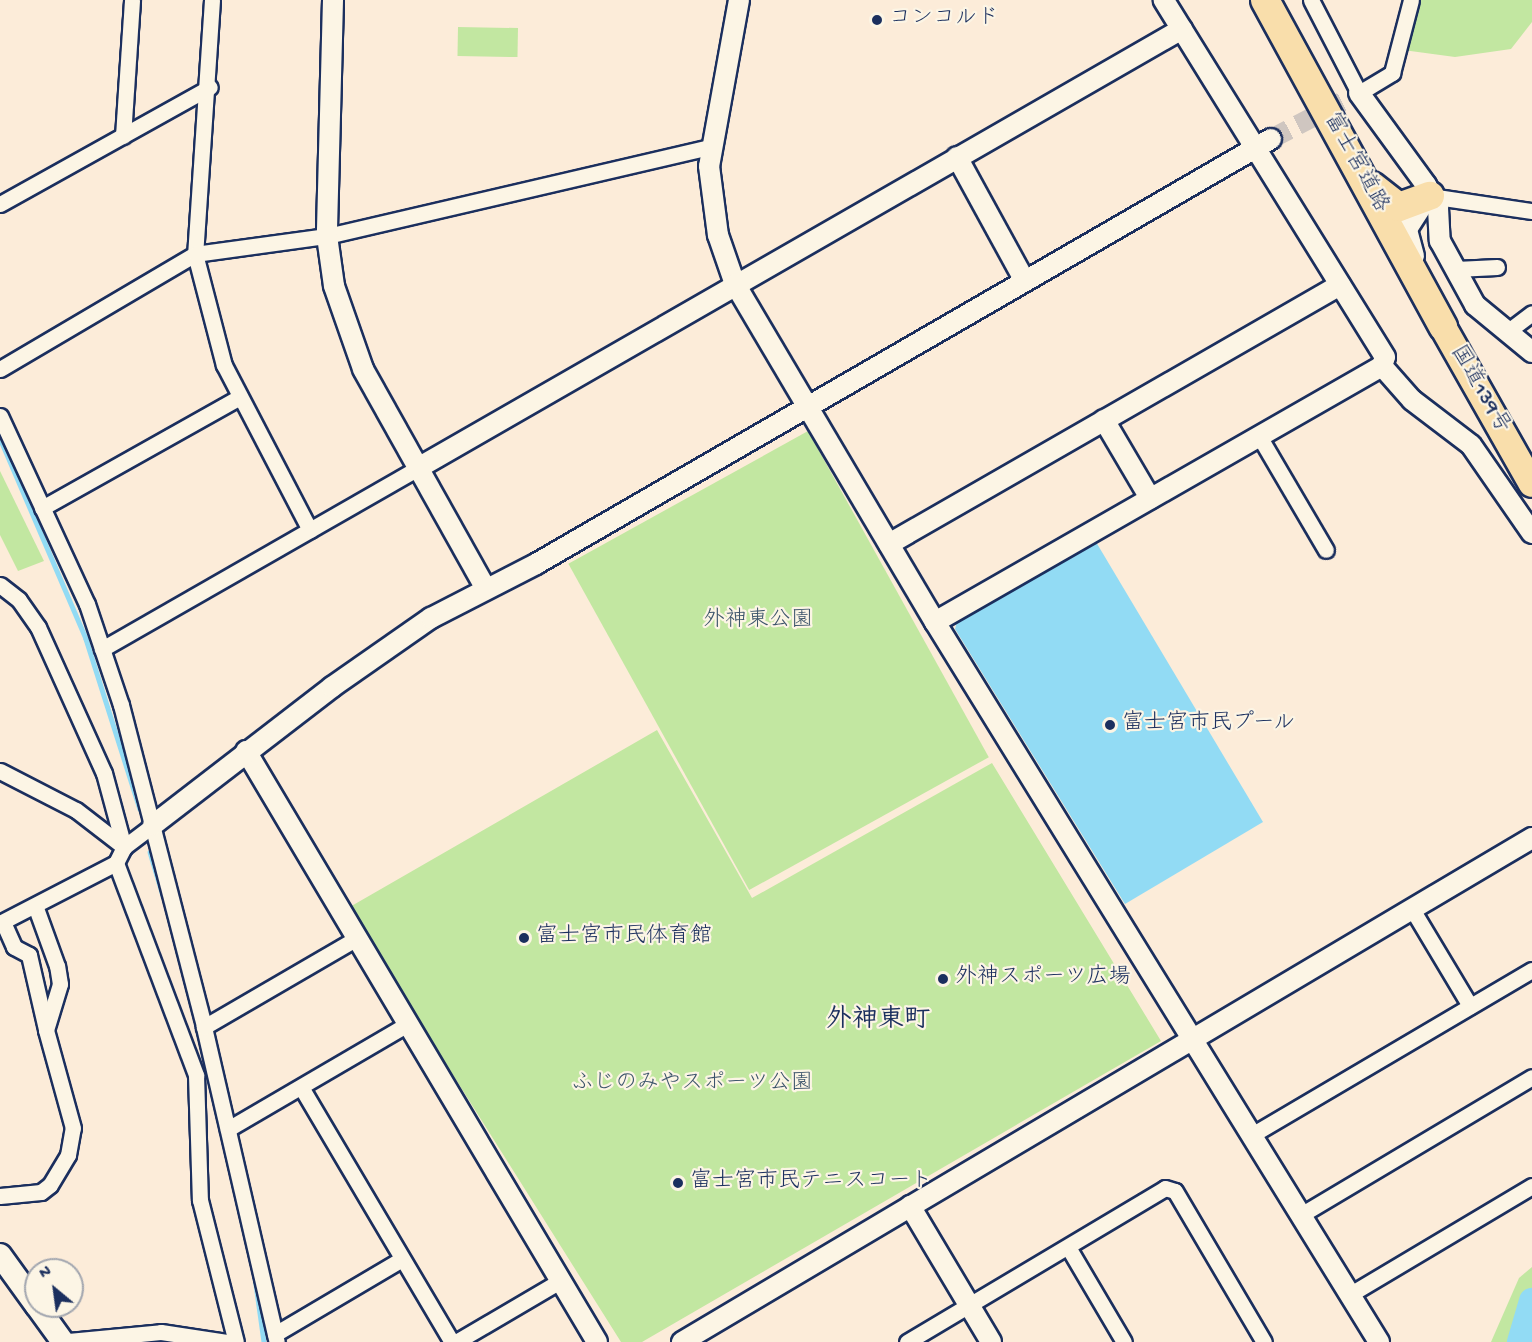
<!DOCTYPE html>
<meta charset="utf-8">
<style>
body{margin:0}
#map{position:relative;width:1532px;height:1342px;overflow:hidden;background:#fcecd9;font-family:"Gochi Hand","Klee One",sans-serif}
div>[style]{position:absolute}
.green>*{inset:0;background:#c2e7a1;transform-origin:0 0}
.water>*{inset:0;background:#92dbf4}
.stream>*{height:4.5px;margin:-2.25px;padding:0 2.25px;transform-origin:2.25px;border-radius:2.25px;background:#92dbf4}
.river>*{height:26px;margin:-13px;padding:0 13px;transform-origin:13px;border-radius:13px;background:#92dbf4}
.tertiary-tunnel>*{height:20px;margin-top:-10px;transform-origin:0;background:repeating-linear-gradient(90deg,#cfc6c0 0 20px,transparent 0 30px)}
.roads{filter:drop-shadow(2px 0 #1b2f5e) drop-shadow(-2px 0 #1b2f5e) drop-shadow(0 2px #1b2f5e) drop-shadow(0 -2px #1b2f5e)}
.minor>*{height:15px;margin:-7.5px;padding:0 7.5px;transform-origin:7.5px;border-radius:7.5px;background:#fcf5e5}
.tertiary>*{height:20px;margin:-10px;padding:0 10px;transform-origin:10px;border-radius:10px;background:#fcf5e5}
.secondary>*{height:22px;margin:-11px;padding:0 11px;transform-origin:11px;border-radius:11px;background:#fcf5e5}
.trunk>*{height:26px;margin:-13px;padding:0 13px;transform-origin:13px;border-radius:13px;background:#f9deab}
.motorway>*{height:28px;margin:-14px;padding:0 14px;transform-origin:14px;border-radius:14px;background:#f9deab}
.dots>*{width:16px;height:16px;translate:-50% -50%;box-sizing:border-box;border:3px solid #fcf5e5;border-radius:50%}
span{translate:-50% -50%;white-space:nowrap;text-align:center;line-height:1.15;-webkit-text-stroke:4.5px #fcf5e5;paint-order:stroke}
.poi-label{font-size:22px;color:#1b2f5e}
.left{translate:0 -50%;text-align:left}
.street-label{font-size:22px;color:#1b2f5e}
.park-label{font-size:22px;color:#3c546b}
.quarter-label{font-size:26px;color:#1b2f5e;font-weight:700}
.north{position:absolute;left:24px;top:1258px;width:60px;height:60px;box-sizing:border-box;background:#fcf5e5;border:2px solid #a2a6af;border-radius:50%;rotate:331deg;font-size:16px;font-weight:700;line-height:24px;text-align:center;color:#1b2f5e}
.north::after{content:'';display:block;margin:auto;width:21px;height:27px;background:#1b2f5e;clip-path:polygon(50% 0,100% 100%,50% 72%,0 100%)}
</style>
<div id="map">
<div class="green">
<div style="clip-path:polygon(1415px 0,1532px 0,1532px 22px,1511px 49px,1455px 57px,1403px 50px)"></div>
<div style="left:458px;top:27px;width:60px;height:29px;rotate:1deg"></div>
<div style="left:808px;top:431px;width:373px;height:274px;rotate:61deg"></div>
<div style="clip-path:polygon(0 471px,44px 561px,18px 571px,0 535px)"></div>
<div style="clip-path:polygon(657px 730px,752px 898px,992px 763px,1161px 1041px,642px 1342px,621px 1342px,348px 908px)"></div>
<div style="clip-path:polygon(1532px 1267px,1532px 1342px,1491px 1342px,1519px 1278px)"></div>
</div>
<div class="water">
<div style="clip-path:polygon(1096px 542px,1263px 822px,1125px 904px,955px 629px,957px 622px)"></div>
</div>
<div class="stream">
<div style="left:0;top:438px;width:219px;rotate:66.8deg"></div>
<div style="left:86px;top:639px;width:178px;rotate:72.4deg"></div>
<div style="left:150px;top:852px;width:46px;rotate:73.5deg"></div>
<div style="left:255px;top:1277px;width:66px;rotate:82.1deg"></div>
</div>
<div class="river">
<div style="left:1520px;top:1342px;width:43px;rotate:-73.7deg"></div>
</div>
<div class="tertiary-tunnel">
<div style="left:1271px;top:139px;width:99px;rotate:-27.6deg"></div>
</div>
<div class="roads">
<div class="minor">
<div style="left:212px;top:0;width:255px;rotate:93.8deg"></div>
<div style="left:195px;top:254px;width:115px;rotate:75.4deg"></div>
<div style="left:224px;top:365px;width:186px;rotate:62.5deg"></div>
<div style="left:1311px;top:0;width:105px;rotate:62.7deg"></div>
<div style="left:1359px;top:93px;width:39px;rotate:-31deg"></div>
<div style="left:1392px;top:73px;width:75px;rotate:-75.4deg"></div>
<div style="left:123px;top:136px;width:136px;rotate:-86.2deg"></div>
<div style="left:1430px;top:196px;width:103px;rotate:8.4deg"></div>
<div style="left:0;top:204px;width:240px;rotate:-29.1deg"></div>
<div style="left:1456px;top:269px;width:41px;rotate:-2.8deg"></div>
<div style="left:1507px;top:332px;width:31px;rotate:-37deg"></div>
<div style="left:0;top:369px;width:226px;rotate:-30.5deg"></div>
<div style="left:195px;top:254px;width:133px;rotate:-7.8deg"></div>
<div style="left:327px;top:236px;width:393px;rotate:-13.1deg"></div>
<div style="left:0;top:416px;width:207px;rotate:65.2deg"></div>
<div style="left:87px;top:604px;width:107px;rotate:71.4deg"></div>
<div style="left:121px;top:705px;width:333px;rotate:75.5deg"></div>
<div style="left:204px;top:1027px;width:323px;rotate:77deg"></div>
<div style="left:1259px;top:436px;width:132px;rotate:59.6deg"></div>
<div style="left:42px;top:508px;width:225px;rotate:-29.3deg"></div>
<div style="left:0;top:585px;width:24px;rotate:38deg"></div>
<div style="left:19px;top:600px;width:33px;rotate:55deg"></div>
<div style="left:38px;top:627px;width:160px;rotate:65.7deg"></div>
<div style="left:104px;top:773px;width:77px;rotate:74.9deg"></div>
<div style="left:124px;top:847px;width:18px;rotate:117deg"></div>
<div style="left:116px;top:863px;width:131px;rotate:152.7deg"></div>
<div style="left:102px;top:649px;width:364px;rotate:-29.8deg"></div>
<div style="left:0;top:771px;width:85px;rotate:27.2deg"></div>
<div style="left:76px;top:810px;width:61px;rotate:37.6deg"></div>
<div style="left:124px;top:847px;width:36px;rotate:-37deg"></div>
<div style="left:116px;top:863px;width:227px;rotate:69.3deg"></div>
<div style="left:196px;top:1075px;width:125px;rotate:88.2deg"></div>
<div style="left:200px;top:1200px;width:146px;rotate:75.8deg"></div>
<div style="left:1412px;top:909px;width:113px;rotate:59.1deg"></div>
<div style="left:3px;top:922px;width:27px;rotate:66deg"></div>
<div style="left:14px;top:947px;width:17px;rotate:28deg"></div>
<div style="left:29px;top:955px;width:76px;rotate:77.1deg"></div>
<div style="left:204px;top:1027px;width:177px;rotate:-30.2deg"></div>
<div style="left:301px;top:1087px;width:296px;rotate:59.4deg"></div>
<div style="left:228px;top:1129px;width:208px;rotate:-30.3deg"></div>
<div style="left:1250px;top:1136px;width:327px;rotate:-30.5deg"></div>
<div style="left:0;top:1196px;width:41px;rotate:-5.6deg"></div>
<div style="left:41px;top:1192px;width:11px;rotate:-38deg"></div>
<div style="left:50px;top:1185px;width:35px;rotate:-59deg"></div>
<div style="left:68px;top:1155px;width:27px;rotate:-80deg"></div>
<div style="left:73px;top:1128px;width:102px;rotate:-105.4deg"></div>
<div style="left:46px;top:1030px;width:48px;rotate:-73.1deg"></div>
<div style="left:60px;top:984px;width:18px;rotate:-99deg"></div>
<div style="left:57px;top:966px;width:62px;rotate:-109.9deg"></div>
<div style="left:1299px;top:1216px;width:271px;rotate:-30.8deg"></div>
<div style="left:1068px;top:1247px;width:110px;rotate:59.5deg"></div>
<div style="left:1349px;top:1295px;width:213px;rotate:-30.8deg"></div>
<div style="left:275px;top:1334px;width:147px;rotate:-30.6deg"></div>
<div style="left:58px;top:1342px;width:103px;rotate:-5.5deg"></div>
<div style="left:161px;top:1332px;width:68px;rotate:8.5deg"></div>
<div style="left:456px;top:1342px;width:121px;rotate:-30.4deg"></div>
<div style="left:907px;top:1342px;width:300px;rotate:-30.8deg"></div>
<div style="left:1165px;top:1188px;width:10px;rotate:17deg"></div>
<div style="left:1175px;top:1191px;width:175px;rotate:59.5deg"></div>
</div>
<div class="tertiary">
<div style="left:333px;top:0;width:236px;rotate:91.5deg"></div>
<div style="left:327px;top:236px;width:50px;rotate:82deg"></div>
<div style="left:334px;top:286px;width:88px;rotate:70.7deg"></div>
<div style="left:363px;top:369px;width:250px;rotate:60.8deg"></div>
<div style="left:739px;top:0;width:169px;rotate:100.2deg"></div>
<div style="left:709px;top:166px;width:70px;rotate:82.6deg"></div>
<div style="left:718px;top:235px;width:52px;rotate:70.9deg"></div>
<div style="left:735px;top:284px;width:393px;rotate:59.4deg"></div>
<div style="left:935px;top:622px;width:846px;rotate:58.34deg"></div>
<div style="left:1359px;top:93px;width:114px;rotate:53.9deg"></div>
<div style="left:1426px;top:185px;width:26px;rotate:62deg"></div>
<div style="left:1438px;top:208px;width:33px;rotate:87deg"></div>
<div style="left:1440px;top:241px;width:73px;rotate:61.3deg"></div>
<div style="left:1475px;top:305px;width:74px;rotate:39.5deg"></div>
<div style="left:957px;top:157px;width:141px;rotate:61.3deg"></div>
<div style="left:1414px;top:256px;width:28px;rotate:-105deg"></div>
<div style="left:1407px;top:229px;width:35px;rotate:-57deg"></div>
<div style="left:1382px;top:366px;width:45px;rotate:48.6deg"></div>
<div style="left:1412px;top:400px;width:74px;rotate:37.3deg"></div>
<div style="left:1471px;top:445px;width:107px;rotate:55.3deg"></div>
<div style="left:1104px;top:420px;width:91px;rotate:59.5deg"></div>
<div style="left:418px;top:468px;width:881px;rotate:-29.88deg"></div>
<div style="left:889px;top:544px;width:520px;rotate:-29.87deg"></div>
<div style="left:935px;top:622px;width:515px;rotate:-29.8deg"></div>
<div style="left:1382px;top:366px;width:9px;rotate:-72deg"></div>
<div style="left:1385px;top:357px;width:420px;rotate:-121.8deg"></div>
<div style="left:246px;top:751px;width:687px;rotate:59.29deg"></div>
<div style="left:153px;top:825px;width:226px;rotate:-37.6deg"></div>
<div style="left:332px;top:687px;width:121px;rotate:-34.9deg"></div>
<div style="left:431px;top:618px;width:118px;rotate:-27.2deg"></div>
<div style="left:536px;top:564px;width:849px;rotate:-30.04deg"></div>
<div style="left:910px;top:1206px;width:158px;rotate:59.2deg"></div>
<div style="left:682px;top:1342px;width:988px;rotate:-30.67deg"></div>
</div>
<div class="secondary">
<div style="left:0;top:1255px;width:62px;rotate:54.2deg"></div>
<div style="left:37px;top:1306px;width:44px;rotate:54.2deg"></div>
</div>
<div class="trunk">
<div style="left:1443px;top:327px;width:180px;rotate:60.5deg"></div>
</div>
<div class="motorway">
<div style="left:1265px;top:0;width:372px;rotate:61.4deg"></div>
<div style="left:1372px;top:186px;width:34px;rotate:38deg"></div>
<div style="left:1399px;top:207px;width:33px;rotate:-20deg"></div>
</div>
</div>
<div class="dots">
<div style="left:877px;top:20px;background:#1b2f5e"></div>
<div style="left:1110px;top:725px;background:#1b2f5e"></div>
<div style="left:524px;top:938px;background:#1b2f5e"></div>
<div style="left:943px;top:979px;background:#1b2f5e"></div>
<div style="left:678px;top:1183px;background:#1b2f5e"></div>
</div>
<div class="poi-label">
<span class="left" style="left:889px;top:20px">コンコルド</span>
<span class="left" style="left:1122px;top:725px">富士宮市民プール</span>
<span class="left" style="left:536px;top:938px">富士宮市民体育館</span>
<span class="left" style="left:955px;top:979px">外神スポーツ広場</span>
<span class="left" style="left:690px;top:1183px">富士宮市民テニスコート</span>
</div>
<div class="street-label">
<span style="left:1355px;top:163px;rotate:61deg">富士宮道路</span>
<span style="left:1479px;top:390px;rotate:60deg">国道139号</span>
</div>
<div class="park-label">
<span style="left:758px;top:622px">外神東公園</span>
<span style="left:692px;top:1085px">ふじのみやスポーツ公園</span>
</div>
<div class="quarter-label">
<span style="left:878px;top:1022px">外神東町</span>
</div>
<div class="north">N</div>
</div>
